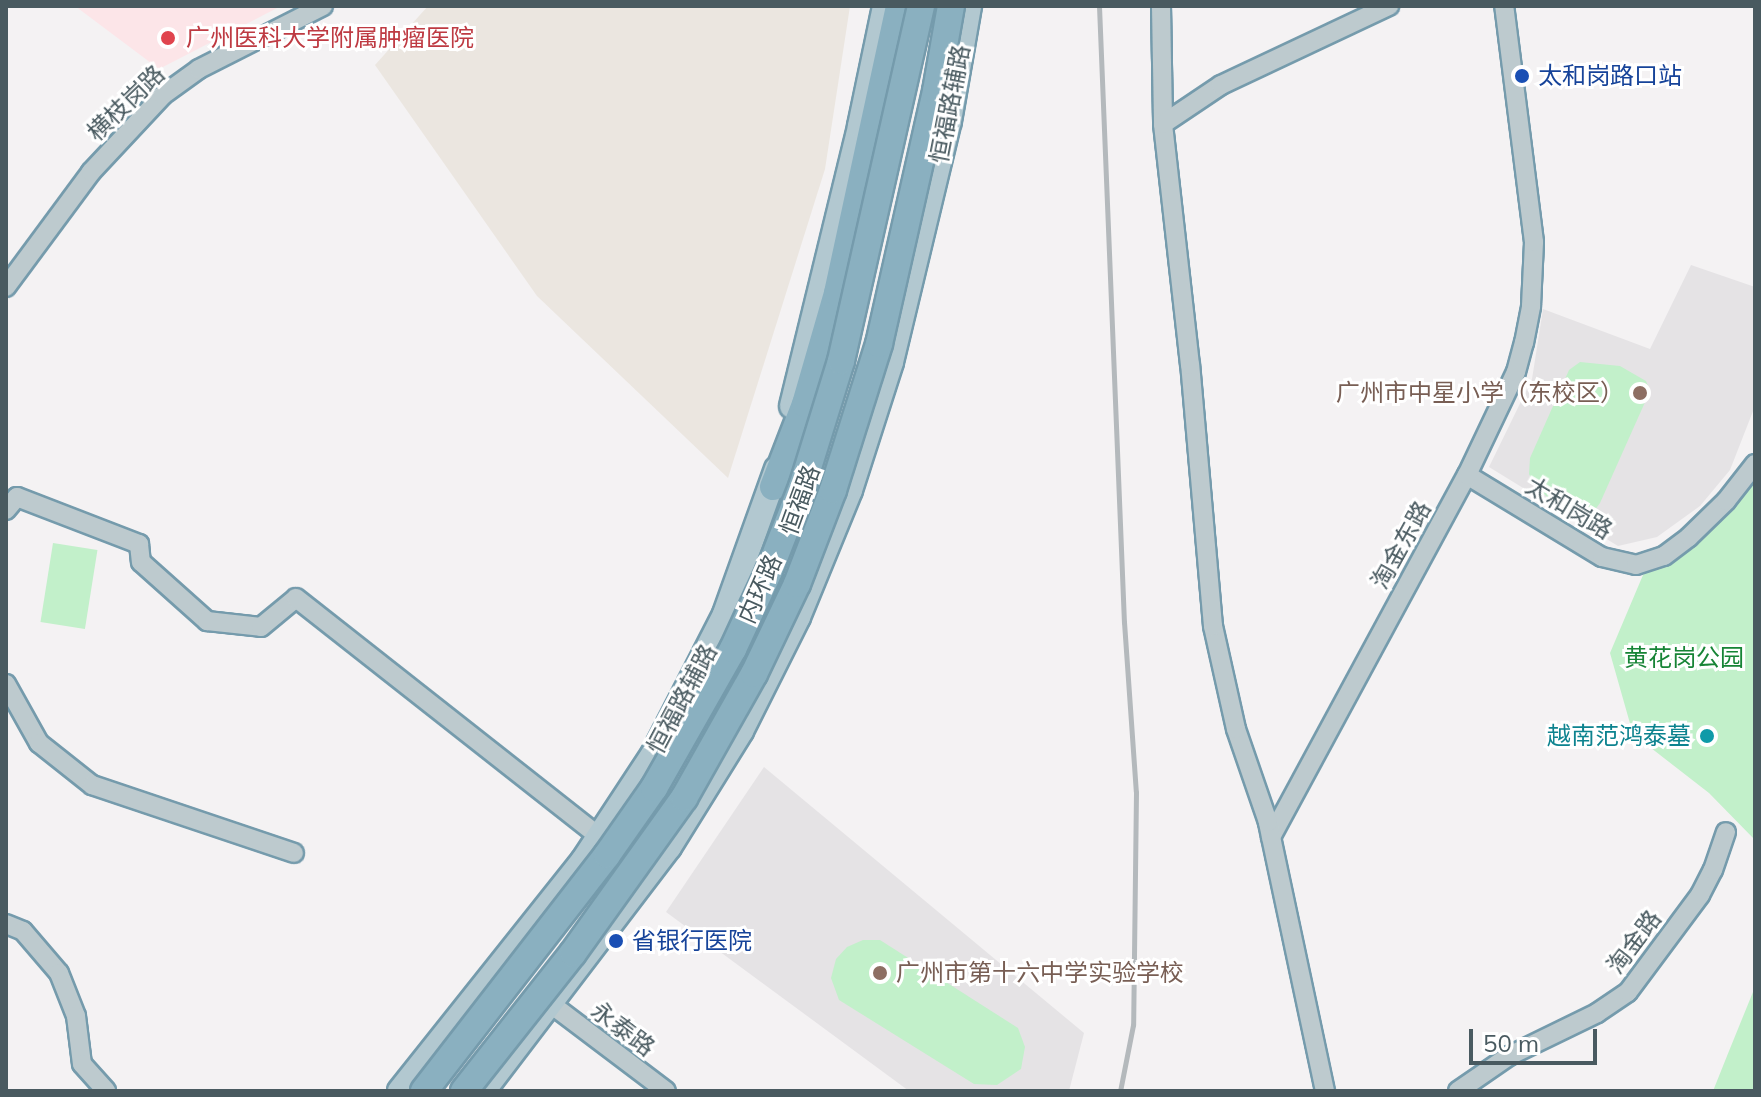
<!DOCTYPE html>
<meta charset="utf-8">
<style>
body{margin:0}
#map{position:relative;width:1761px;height:1097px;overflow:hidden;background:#f4f2f3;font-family:Mulish,"Noto Sans SC",sans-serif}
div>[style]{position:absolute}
.commercial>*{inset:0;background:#ebe6e0}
.education>*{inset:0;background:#e5e3e5}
.medical>*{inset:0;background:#fce5e8}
.green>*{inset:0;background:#c2f0ca;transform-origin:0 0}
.roads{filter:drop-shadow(2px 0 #759bac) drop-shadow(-2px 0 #759bac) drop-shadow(0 2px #759bac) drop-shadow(0 -2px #759bac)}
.minor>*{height:18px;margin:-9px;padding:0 9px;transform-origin:9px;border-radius:9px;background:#bdcace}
.major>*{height:24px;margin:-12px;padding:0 12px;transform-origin:12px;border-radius:12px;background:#b2c8d0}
.highway>*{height:26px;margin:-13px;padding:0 13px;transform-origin:13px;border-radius:13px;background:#8ab0c0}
.rail>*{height:5px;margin:-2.5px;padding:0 2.5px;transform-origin:2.5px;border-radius:2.5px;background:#b4b9bc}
.bridges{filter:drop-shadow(2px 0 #759bac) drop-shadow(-2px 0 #759bac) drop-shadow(0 2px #759bac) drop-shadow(0 -2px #759bac)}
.highway-bridge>*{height:26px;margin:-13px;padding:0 13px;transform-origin:13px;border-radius:13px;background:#8ab0c0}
.dots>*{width:22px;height:22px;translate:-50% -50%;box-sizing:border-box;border:4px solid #fff;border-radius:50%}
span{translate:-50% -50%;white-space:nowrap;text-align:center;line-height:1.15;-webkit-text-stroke:6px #fff;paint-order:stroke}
.health-label{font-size:24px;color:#be3a42}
.left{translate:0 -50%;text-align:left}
.transit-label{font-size:24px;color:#164399}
.street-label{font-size:24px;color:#495a60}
.education-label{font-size:24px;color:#785e54}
.right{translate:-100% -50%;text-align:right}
.park-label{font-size:24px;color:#178436}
.culture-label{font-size:24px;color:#0d838f}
.frame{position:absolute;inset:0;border:8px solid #495a60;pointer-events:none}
.scale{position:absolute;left:1469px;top:1029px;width:128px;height:36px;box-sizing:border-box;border:4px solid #495a60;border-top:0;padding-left:10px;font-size:24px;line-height:28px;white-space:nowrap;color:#495a60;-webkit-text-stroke:6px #fff;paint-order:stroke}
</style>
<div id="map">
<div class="commercial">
<div style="clip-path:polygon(428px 6px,850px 6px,825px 169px,728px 478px,537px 296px,375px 65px)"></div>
</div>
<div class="education">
<div style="clip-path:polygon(1691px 265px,1755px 287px,1755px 406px,1730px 470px,1700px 506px,1657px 537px,1618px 546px,1489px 467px,1532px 379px,1543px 309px,1650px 349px)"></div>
<div style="clip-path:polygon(764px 767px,1084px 1033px,1069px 1091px,909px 1091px,666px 912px)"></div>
</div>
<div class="medical">
<div style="clip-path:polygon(75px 6px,281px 6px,159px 69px)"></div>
</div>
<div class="green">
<div style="clip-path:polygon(1580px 362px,1620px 366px,1646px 381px,1650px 391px,1600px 503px,1594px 511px,1583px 512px,1554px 503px,1536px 487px,1529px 474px,1530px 458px,1569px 370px)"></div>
<div style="clip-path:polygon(1755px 479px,1755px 840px,1709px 793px,1633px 734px,1610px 653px,1643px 575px,1706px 531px)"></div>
<div style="left:53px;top:543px;width:45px;height:80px;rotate:9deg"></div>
<div style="clip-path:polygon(863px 940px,880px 940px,1018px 1028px,1025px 1047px,1021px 1069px,997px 1085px,974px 1084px,839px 1000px,831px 978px,836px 959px,847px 947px)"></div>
<div style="clip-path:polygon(1755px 987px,1755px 1091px,1713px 1091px,1727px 1056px)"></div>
</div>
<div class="roads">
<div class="minor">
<div style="left:1161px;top:6px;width:118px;rotate:89deg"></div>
<div style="left:6px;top:287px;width:143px;rotate:-53.5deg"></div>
<div style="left:91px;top:172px;width:105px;rotate:-46.9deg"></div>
<div style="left:163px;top:95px;width:44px;rotate:-35.8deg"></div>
<div style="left:199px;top:69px;width:139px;rotate:-26.9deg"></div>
<div style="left:1467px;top:475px;width:158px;rotate:31.3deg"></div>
<div style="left:1602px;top:557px;width:35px;rotate:13deg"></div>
<div style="left:1636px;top:565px;width:29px;rotate:-18deg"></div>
<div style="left:1664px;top:556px;width:31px;rotate:-37deg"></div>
<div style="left:1689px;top:537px;width:52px;rotate:-44.2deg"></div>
<div style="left:1726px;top:501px;width:47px;rotate:-51.9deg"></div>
<div style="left:6px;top:510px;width:17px;rotate:-50deg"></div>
<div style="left:17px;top:497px;width:131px;rotate:21.1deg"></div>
<div style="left:139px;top:544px;width:18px;rotate:84deg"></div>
<div style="left:141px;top:562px;width:89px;rotate:41.8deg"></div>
<div style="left:207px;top:621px;width:54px;rotate:6.3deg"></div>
<div style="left:261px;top:627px;width:45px;rotate:-39.6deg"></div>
<div style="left:296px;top:598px;width:443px;rotate:38.2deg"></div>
<div style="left:6px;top:684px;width:68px;rotate:60.8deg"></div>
<div style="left:39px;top:743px;width:68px;rotate:38.4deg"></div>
<div style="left:92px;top:785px;width:213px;rotate:18.6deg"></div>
<div style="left:1271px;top:837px;width:412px;rotate:-61.6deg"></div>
<div style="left:1467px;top:475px;width:114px;rotate:-64.6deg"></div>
<div style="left:1516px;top:372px;width:30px;rotate:-75deg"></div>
<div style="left:1524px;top:343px;width:38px;rotate:-79deg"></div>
<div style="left:1531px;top:306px;width:64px;rotate:-87.3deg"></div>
<div style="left:1534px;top:242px;width:238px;rotate:-97.2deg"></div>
<div style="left:6px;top:924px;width:18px;rotate:22deg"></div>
<div style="left:23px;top:931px;width:55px;rotate:49.4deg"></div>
<div style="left:59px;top:973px;width:46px;rotate:68.4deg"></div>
<div style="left:76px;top:1016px;width:48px;rotate:82.9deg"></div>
<div style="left:82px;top:1064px;width:36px;rotate:48deg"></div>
<div style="left:551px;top:1004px;width:144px;rotate:37.1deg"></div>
<div style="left:1325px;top:1091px;width:275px;rotate:-102deg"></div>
<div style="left:1268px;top:822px;width:98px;rotate:-109deg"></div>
<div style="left:1236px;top:729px;width:106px;rotate:-102.6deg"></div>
<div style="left:1213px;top:626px;width:262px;rotate:-95deg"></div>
<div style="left:1190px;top:365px;width:243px;rotate:-96.4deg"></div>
<div style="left:1163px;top:124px;width:70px;rotate:-33.9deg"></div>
<div style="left:1221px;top:85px;width:186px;rotate:-25.2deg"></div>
<div style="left:1458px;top:1091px;width:62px;rotate:-34.5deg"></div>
<div style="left:1509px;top:1056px;width:98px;rotate:-26deg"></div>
<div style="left:1597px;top:1013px;width:37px;rotate:-34deg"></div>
<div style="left:1628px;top:992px;width:121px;rotate:-53.4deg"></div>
<div style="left:1700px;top:895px;width:28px;rotate:-63deg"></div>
<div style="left:1713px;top:870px;width:40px;rotate:-71.1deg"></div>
</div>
<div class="major">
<div style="left:792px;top:406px;width:288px;rotate:-76.3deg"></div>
<div style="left:860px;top:126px;width:123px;rotate:-78.2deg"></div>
<div style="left:400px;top:1091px;width:294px;rotate:-51.5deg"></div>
<div style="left:583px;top:861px;width:127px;rotate:-56.6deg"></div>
<div style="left:653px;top:755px;width:158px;rotate:-62.9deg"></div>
<div style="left:725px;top:614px;width:154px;rotate:-70.3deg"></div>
<div style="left:483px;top:1091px;width:307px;rotate:-52.7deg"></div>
<div style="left:669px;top:847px;width:137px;rotate:-58.2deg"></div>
<div style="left:741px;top:731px;width:127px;rotate:-63.4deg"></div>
<div style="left:798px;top:617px;width:137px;rotate:-67.7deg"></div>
<div style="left:850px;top:490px;width:134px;rotate:-72.2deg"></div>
<div style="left:891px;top:362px;width:248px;rotate:-76.5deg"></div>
<div style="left:949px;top:121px;width:117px;rotate:-80.1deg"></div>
</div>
<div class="highway">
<div style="left:773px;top:487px;width:89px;rotate:-68.9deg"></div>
<div style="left:805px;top:404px;width:116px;rotate:-73.9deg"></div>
<div style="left:837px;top:293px;width:294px;rotate:-77.8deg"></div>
</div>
</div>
<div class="rail">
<div style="left:1099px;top:6px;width:617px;rotate:87.68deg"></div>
<div style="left:1124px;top:622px;width:170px;rotate:86deg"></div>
<div style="left:1136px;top:792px;width:233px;rotate:90.7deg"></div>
<div style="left:1133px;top:1025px;width:67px;rotate:101.1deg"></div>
</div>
<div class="bridges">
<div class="highway-bridge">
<div style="left:424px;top:1091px;width:299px;rotate:-52.2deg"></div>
<div style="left:607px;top:855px;width:82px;rotate:-55deg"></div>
<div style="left:654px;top:788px;width:160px;rotate:-60.4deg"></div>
<div style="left:733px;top:649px;width:86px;rotate:-65.2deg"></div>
<div style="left:769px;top:571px;width:90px;rotate:-68.6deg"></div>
<div style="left:802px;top:487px;width:132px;rotate:-72.8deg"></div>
<div style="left:841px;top:361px;width:364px;rotate:-77.3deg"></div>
<div style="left:464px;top:1091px;width:176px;rotate:-51.7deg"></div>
<div style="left:573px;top:953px;width:191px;rotate:-54.4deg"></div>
<div style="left:684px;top:798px;width:142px;rotate:-60.6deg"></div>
<div style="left:754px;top:674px;width:100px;rotate:-64.5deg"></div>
<div style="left:797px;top:584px;width:101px;rotate:-69deg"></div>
<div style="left:833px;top:490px;width:153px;rotate:-72.5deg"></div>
<div style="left:879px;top:344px;width:259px;rotate:-77.3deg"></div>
<div style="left:936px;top:91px;width:86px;rotate:-80deg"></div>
</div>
</div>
<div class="dots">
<div style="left:168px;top:38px;background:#e0444e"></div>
<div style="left:1522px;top:76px;background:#1a4fb4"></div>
<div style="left:1640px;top:393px;background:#8d6e63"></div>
<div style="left:1707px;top:736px;background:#0f9aa8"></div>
<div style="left:616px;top:941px;background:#1a4fb4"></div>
<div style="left:880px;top:973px;background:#8d6e63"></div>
</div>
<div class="health-label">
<span class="left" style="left:186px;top:38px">广州医科大学附属肿瘤医院</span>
</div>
<div class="transit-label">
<span class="left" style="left:1538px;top:76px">太和岗路口站</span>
<span class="left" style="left:632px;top:941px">省银行医院</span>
</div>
<div class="street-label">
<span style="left:126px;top:103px;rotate:-44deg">横枝岗路</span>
<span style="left:950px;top:104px;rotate:-79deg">恒福路辅路</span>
<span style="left:800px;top:500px;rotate:-70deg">恒福路</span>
<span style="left:1569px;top:508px;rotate:31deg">太和岗路</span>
<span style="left:1401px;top:545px;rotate:-61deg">淘金东路</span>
<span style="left:760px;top:589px;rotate:-66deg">内环路</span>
<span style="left:682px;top:699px;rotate:-62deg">恒福路辅路</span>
<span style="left:1634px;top:942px;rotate:-53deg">淘金路</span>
<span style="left:623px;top:1029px;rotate:37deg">永泰路</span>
</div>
<div class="education-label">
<span class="right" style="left:1624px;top:393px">广州市中星小学（东校区）</span>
<span class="left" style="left:896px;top:973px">广州市第十六中学实验学校</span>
</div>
<div class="park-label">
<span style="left:1684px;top:658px">黄花岗公园</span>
</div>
<div class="culture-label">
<span class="right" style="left:1691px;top:736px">越南范鸿泰墓</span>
</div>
<div class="frame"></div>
<div class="scale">50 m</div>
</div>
